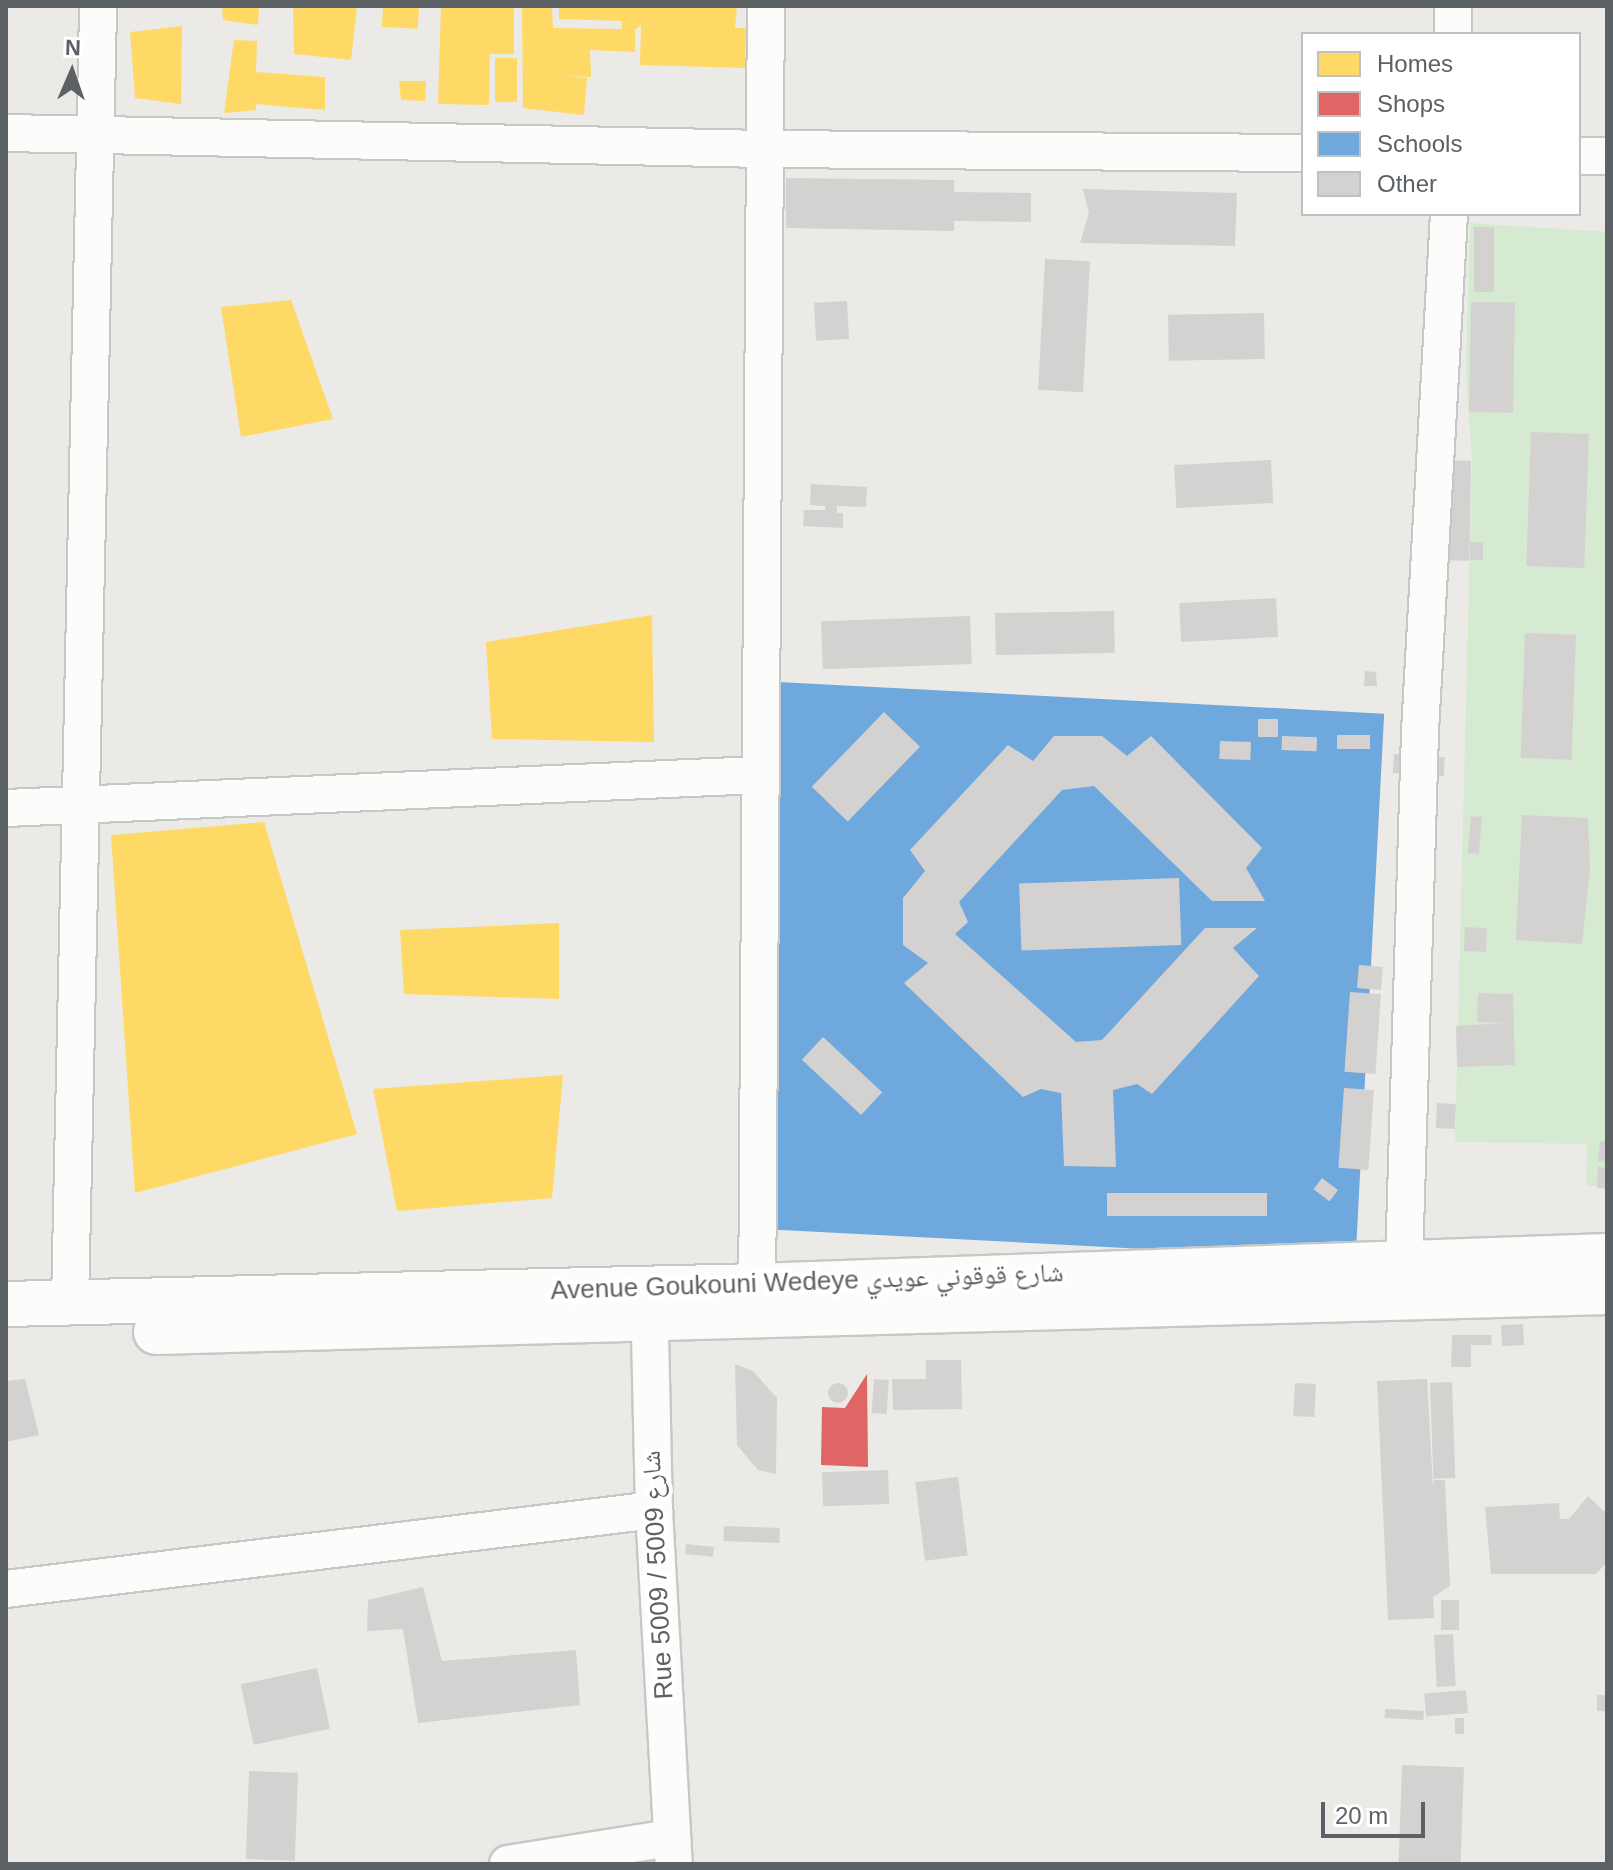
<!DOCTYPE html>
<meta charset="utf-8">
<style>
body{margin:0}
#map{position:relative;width:1613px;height:1870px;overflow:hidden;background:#eceae7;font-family:Arial,"Noto Naskh Arabic",sans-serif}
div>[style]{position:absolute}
.green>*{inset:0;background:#d6e9d1}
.homes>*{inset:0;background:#ffd966;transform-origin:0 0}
.shops>*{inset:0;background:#e06666}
.schools>*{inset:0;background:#6fa8dc;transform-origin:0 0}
.building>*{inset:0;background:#d4d2d1;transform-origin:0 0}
.round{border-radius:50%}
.roads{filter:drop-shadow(2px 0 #c7c7c8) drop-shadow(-2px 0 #c7c7c8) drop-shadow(0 2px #c7c7c8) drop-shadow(0 -2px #c7c7c8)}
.street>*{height:36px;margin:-18px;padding:0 18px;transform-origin:18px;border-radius:18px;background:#fcfcfb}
.secondary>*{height:44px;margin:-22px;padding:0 22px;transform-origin:22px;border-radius:22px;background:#fcfcfb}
span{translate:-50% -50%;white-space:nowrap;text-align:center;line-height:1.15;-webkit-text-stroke:8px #fff;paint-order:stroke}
.street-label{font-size:26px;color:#5c6165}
.frame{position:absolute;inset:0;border:8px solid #5c6165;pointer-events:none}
.legend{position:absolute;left:1301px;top:32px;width:280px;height:184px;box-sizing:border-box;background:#fff;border:2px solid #bec0c1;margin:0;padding:10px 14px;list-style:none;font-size:24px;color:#5c6165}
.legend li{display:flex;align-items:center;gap:16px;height:40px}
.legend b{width:40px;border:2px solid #bec0c1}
.north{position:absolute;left:32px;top:32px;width:80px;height:80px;-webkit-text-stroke:6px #fff;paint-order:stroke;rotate:2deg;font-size:22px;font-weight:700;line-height:32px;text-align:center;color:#5c6165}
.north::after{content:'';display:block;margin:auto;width:28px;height:36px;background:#5c6165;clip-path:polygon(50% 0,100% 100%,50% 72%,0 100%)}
.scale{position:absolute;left:1321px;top:1802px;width:104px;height:36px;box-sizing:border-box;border:4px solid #5c6165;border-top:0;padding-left:10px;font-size:24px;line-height:28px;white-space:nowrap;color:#5c6165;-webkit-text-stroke:6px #fff;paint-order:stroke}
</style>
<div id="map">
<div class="green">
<div style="clip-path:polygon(1470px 223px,1607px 232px,1607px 1186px,1586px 1186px,1587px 1144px,1455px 1142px,1472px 462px,1466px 372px)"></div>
</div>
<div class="homes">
<div style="clip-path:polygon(222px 6px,259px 6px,258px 25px,223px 20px)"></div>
<div style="clip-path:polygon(293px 6px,357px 6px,351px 60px,294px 54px)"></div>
<div style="left:383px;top:6px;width:36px;height:21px;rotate:3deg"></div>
<div style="clip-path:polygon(441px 6px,514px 6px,514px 54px,490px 54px,489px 105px,438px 104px)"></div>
<div style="clip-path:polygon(522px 6px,552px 6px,553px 28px,622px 29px,622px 21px,559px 19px,559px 6px,737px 6px,735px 28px,746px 28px,745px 68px,640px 65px,641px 26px,635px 29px,635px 52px,590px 50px,591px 77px,567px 76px,587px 78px,584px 115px,523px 108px)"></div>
<div style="clip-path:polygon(182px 26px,181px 104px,135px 98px,130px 32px)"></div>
<div style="clip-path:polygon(234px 40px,257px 41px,256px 72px,325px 77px,325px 110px,256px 104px,256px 110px,224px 113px)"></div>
<div style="left:517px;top:58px;width:44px;height:22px;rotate:90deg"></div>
<div style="clip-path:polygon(399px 81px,426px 81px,425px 101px,401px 100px)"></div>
<div style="clip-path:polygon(291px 300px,333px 419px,241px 437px,221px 307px)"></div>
<div style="clip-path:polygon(652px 615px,654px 742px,492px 739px,486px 642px)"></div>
<div style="clip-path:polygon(264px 822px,357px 1134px,135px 1193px,111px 835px)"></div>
<div style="clip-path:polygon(559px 923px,559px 999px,404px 994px,400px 930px)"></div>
<div style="clip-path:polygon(563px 1075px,552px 1198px,397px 1211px,373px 1089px)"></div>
</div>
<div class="shops">
<div style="clip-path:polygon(867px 1374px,868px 1467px,821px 1465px,822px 1407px,845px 1408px)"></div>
</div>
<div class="schools">
<div style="left:778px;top:682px;width:607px;height:547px;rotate:3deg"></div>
</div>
<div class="building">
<div style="clip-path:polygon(786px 178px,954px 180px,954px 192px,1031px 193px,1031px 222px,954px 221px,954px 231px,786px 228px)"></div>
<div style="clip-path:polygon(1083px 189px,1237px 193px,1235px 246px,1080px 243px,1089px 213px)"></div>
<div style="left:1474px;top:227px;width:20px;height:65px"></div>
<div style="left:1045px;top:259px;width:45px;height:131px;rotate:3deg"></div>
<div style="left:847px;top:301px;width:38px;height:33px;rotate:87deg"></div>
<div style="left:1471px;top:302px;width:44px;height:110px;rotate:1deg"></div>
<div style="left:1264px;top:313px;width:46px;height:96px;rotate:89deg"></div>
<div style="left:1531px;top:432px;width:58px;height:134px;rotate:2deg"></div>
<div style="left:1271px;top:460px;width:43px;height:97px;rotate:87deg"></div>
<div style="left:1431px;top:460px;width:40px;height:100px;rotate:1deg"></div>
<div style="clip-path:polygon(811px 484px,867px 487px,866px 507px,837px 506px,837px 513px,843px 513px,843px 528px,803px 526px,804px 510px,825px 510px,825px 506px,810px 505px)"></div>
<div style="left:1470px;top:542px;width:13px;height:18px"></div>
<div style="left:1276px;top:598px;width:39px;height:97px;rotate:87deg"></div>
<div style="left:1114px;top:611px;width:42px;height:119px;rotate:89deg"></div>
<div style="left:970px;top:616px;width:48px;height:149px;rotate:88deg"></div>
<div style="left:1525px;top:633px;width:51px;height:125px;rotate:2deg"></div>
<div style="clip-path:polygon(1365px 671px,1376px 672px,1377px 686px,1364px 686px)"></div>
<div style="left:884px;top:712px;width:50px;height:104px;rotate:44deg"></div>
<div style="left:1258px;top:719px;width:20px;height:18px"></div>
<div style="left:1337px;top:735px;width:33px;height:14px"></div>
<div style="clip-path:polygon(1054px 736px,1102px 736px,1127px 756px,1151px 736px,1262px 848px,1246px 868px,1265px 901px,1212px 901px,1094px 786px,1062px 790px,959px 902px,968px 922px,955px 934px,1076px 1042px,1102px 1040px,1205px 928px,1257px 928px,1233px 948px,1259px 976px,1152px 1094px,1137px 1084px,1113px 1090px,1116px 1167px,1064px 1166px,1061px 1093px,1041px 1089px,1023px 1097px,904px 983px,928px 963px,903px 945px,903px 898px,925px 871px,910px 850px,1008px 745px,1033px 761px)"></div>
<div style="left:1282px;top:736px;width:35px;height:14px;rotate:2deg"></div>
<div style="left:1220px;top:741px;width:31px;height:18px;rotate:2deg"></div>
<div style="left:1394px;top:754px;width:51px;height:19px;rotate:4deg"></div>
<div style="clip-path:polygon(1522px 815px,1588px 818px,1590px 868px,1582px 944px,1516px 940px)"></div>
<div style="left:1471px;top:816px;width:11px;height:37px;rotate:5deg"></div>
<div style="left:1179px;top:878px;width:67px;height:160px;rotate:88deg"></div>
<div style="left:1465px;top:927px;width:22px;height:24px;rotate:3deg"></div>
<div style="left:1359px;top:965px;width:24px;height:23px;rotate:5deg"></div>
<div style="left:1350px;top:992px;width:31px;height:80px;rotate:4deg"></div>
<div style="clip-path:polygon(1478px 993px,1513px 994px,1515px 1065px,1457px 1067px,1456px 1026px,1508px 1023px,1477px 1022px)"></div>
<div style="left:823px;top:1037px;width:81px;height:31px;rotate:43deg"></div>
<div style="left:1344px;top:1088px;width:30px;height:80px;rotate:4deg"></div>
<div style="left:1437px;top:1103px;width:19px;height:25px;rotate:3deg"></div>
<div style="clip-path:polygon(1600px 1141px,1607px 1141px,1607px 1162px,1598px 1161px)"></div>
<div style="clip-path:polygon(1598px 1167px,1607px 1168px,1607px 1189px,1597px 1188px)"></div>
<div style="left:1322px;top:1178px;width:20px;height:14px;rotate:37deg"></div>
<div style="left:1267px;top:1193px;width:23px;height:160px;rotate:90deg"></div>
<div style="left:1523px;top:1324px;width:21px;height:22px;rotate:87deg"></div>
<div style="clip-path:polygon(1452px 1335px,1492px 1335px,1491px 1345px,1471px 1345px,1471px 1367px,1451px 1367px)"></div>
<div style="clip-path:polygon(926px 1360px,961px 1360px,962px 1409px,893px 1410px,892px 1379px,926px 1379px)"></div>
<div style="clip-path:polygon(735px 1364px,753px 1371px,777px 1398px,776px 1474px,758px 1470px,737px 1445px)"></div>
<div style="clip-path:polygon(25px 1379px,39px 1435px,6px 1442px,6px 1381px)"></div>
<div style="left:874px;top:1379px;width:15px;height:34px;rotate:4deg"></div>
<div style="clip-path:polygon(1427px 1379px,1433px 1487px,1434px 1480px,1445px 1480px,1450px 1586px,1433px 1597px,1434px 1618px,1388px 1620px,1377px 1381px)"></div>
<div style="left:1452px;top:1382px;width:96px;height:22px;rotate:88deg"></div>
<div class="round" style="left:828px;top:1383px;width:20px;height:20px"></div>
<div style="left:1295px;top:1383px;width:21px;height:33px;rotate:3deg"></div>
<div style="left:888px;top:1470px;width:34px;height:66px;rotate:88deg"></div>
<div style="left:958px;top:1477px;width:79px;height:43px;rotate:83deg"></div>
<div style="clip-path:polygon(1588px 1496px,1607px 1514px,1607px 1562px,1596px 1574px,1491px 1574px,1485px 1507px,1559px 1503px,1560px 1519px,1569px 1519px)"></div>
<div style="left:724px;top:1526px;width:56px;height:15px;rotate:2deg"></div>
<div style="left:686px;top:1544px;width:28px;height:10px;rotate:6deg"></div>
<div style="clip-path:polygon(423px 1587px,442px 1661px,576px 1650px,580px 1705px,418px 1723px,403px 1629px,367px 1631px,368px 1600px)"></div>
<div style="left:1441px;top:1600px;width:18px;height:30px"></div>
<div style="left:1453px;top:1634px;width:52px;height:19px;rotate:87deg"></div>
<div style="left:317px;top:1668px;width:62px;height:78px;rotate:78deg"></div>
<div style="left:1466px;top:1690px;width:23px;height:42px;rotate:85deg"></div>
<div style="left:1597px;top:1695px;width:10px;height:16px"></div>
<div style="left:1385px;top:1709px;width:39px;height:9px;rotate:3deg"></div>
<div style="left:1455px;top:1718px;width:9px;height:16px"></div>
<div style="left:1402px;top:1765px;width:62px;height:99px;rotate:2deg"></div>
<div style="left:249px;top:1771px;width:49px;height:88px;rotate:2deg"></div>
</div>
<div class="roads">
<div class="street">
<div style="left:1453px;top:34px;width:28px;rotate:-90deg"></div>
<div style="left:6px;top:133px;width:755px;rotate:1.21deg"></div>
<div style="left:761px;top:149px;width:542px;rotate:0.42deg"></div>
<div style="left:1579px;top:156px;width:28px"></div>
<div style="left:6px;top:808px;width:753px;rotate:-2.51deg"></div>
<div style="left:1404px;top:1262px;width:531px;rotate:-88.27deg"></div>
<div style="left:1420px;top:731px;width:518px;rotate:-86.79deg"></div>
<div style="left:649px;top:1290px;width:220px;rotate:88.7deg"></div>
<div style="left:654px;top:1510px;width:355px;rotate:86.8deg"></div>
<div style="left:70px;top:1303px;width:1297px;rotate:-88.76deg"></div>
<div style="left:757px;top:1312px;width:1306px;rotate:-89.61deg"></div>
<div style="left:6px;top:1589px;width:653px;rotate:-6.95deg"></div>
<div style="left:508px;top:1864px;width:165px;rotate:-9.1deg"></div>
</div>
<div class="secondary">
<div style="left:6px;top:1304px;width:750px;rotate:-1.37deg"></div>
<div style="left:756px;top:1286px;width:852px;rotate:-2.02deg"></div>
<div style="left:156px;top:1332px;width:1452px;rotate:-1.58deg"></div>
</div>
</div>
<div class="street-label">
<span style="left:807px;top:1282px;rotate:-2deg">Avenue Goukouni Wedeye شارع قوقوني عويدي</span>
<span style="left:658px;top:1575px;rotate:-93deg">Rue 5009 / شارع 5009</span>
</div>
<div class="frame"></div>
<ul class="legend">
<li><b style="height:22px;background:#ffd966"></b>Homes</li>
<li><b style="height:22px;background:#e06666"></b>Shops</li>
<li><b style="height:22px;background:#6fa8dc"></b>Schools</li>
<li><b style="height:22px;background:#d4d2d1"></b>Other</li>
</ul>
<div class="north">N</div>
<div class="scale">20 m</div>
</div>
